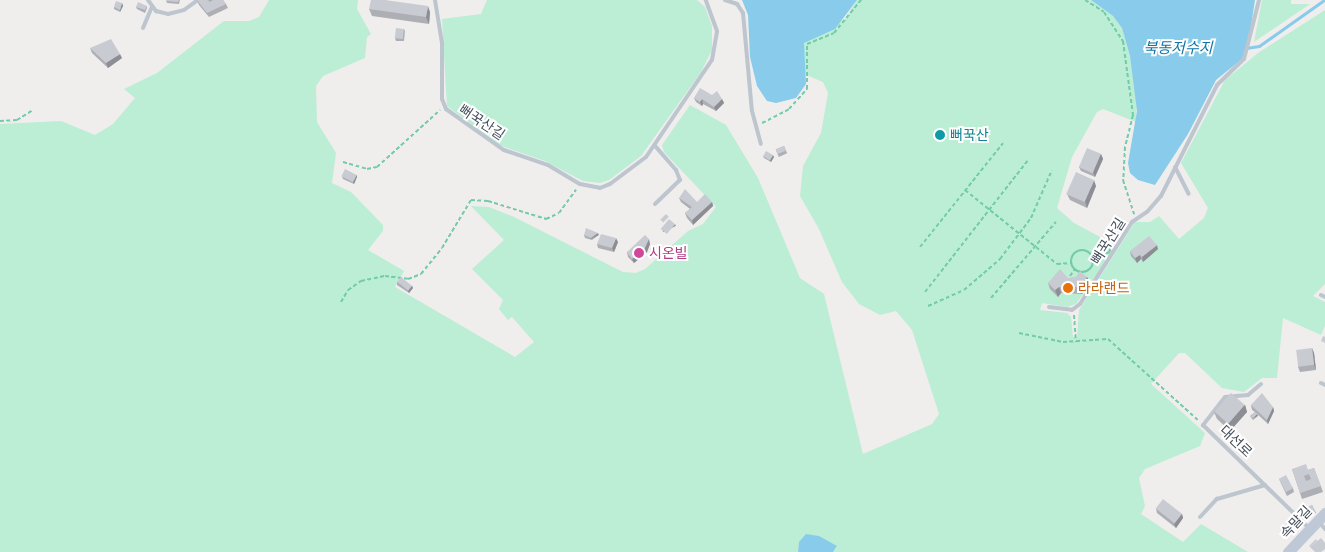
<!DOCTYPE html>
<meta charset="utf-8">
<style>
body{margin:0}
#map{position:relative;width:1325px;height:552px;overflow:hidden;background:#f0eded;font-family:"IBM Plex Sans","Noto Sans KR",sans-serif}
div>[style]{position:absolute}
.green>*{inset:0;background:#bbeed4}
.water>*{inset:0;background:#88cbea}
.stream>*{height:3px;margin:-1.5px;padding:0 1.5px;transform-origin:1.5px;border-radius:1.5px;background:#88cbea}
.path>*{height:2px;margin-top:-1px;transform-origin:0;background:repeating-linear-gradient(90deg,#73cba9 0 4px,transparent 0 6.5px)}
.path>.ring{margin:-1px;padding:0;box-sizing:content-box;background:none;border:2px solid #73cba9;border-radius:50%}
.lane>*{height:4px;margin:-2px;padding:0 2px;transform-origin:2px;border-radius:2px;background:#bdc5cf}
.secondary>*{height:11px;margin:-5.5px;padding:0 5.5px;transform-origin:5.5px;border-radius:5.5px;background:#bfc8d6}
.wall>*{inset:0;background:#adafb5;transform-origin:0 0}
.shaded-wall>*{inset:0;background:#8d8e94;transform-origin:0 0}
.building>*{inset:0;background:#c9cbd3;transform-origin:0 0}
.dots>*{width:14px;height:14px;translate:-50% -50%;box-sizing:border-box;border:2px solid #fff;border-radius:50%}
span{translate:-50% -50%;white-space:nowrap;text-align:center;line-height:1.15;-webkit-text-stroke:4px #fff;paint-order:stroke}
.street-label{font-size:14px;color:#454e5a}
.culture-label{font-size:14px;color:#0d838f}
.left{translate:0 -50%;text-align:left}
.hotel-label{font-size:14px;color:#b23c85}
.food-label{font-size:14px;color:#c56008}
.water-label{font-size:15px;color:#0e75a4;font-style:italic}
</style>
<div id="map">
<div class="green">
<div style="clip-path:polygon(269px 0,358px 0,357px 9px,371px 34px,367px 37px,365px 58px,323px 76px,316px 86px,317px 122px,336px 153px,332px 183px,351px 192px,383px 225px,383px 231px,368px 250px,404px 271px,395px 287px,515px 357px,534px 342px,512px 317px,508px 320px,499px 309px,503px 300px,472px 269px,504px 240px,471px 206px,489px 207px,514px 217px,623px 272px,636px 273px,645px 269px,688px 231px,703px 224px,716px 207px,664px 152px,662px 145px,690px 105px,726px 125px,758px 178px,800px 278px,824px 294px,863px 454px,932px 424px,939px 414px,912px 330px,896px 311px,880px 315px,859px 304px,842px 282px,819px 229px,800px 196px,803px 166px,821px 133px,828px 93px,823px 82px,806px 75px,803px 65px,804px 43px,845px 19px,857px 0,1091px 0,1113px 16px,1122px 28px,1130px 56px,1137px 100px,1136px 122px,1103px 109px,1097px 112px,1072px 157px,1057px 208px,1074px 223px,1117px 246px,1076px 304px,1067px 307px,1042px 303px,1040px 310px,1067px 313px,1071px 317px,1073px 337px,1077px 337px,1079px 310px,1135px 222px,1150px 222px,1159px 216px,1179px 239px,1204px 218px,1208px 208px,1181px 163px,1225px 80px,1258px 53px,1325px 10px,1325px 284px,1313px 296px,1325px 302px,1325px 326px,1321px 335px,1283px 318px,1277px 378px,1262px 378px,1244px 392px,1222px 388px,1185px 353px,1179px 353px,1151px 384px,1205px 433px,1200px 446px,1145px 469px,1139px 478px,1145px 506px,1141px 514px,1183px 542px,1201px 524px,1248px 552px,833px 552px,837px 547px,799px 542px,798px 552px,0 552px,0 124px,61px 121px,95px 135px,113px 124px,135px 98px,124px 89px,157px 73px,224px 21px,249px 21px,259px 17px)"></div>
<div style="clip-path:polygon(487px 0,697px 0,705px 7px,712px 26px,712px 50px,701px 72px,641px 156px,609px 180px,600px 183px,583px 181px,545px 161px,499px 145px,447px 106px,442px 19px,481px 14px)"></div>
<div style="clip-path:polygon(1262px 0,1291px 0,1291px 4px,1310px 4px,1254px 42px)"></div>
</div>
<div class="water">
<div style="clip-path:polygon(742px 0,857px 0,835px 29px,804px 43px,806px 84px,796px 98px,776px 103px,767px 101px,757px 86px,750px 57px,748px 15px)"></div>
<div style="clip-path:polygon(1091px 0,1255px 0,1249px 39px,1242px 59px,1216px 80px,1188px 134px,1155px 185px,1138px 180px,1130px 173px,1128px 163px,1137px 111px,1130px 56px,1122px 28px,1113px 16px)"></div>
<div style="clip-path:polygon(806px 534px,819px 536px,837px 546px,833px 552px,798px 552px,799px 542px)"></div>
</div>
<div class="stream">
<div style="left:1246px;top:48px;width:13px;rotate:-9deg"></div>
<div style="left:1259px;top:46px;width:80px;rotate:-35.3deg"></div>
</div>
<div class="path">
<div style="left:1085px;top:0;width:22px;rotate:32deg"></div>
<div style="left:1104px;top:12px;width:35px;rotate:57deg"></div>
<div style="left:1123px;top:41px;width:75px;rotate:82.3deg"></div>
<div style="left:1133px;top:115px;width:33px;rotate:104deg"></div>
<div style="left:1125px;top:147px;width:33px;rotate:93deg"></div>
<div style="left:1123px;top:180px;width:36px;rotate:72deg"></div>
<div style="left:0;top:121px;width:17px;rotate:-3deg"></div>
<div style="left:17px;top:120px;width:19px;rotate:-32deg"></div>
<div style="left:762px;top:123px;width:30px;rotate:-27deg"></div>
<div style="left:789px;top:109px;width:27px;rotate:-48deg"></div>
<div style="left:807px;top:89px;width:45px;rotate:-90deg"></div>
<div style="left:807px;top:44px;width:29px;rotate:-22deg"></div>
<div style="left:834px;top:33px;width:43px;rotate:-50.7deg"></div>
<div style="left:343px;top:162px;width:25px;rotate:16deg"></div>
<div style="left:367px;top:169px;width:10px;rotate:-11deg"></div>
<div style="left:377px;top:167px;width:85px;rotate:-42.1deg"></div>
<div style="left:965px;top:190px;width:118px;rotate:38.8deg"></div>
<div style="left:1057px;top:264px;width:15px;rotate:-4deg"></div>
<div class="ring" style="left:1102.5px;top:245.5px;width:5px;height:5px"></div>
<div style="left:920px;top:247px;width:133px;rotate:-51.4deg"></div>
<div class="ring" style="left:1071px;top:250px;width:20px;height:20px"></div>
<div style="left:1092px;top:256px;width:13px;rotate:-29deg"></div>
<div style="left:1070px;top:276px;width:9px;rotate:-54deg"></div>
<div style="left:925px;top:292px;width:169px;rotate:-52deg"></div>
<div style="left:991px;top:298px;width:100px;rotate:-49.5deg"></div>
<div style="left:341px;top:302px;width:14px;rotate:-60deg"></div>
<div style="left:348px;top:290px;width:16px;rotate:-35deg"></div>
<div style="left:361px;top:281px;width:25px;rotate:-12deg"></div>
<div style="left:385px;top:276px;width:23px;rotate:7deg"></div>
<div style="left:408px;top:279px;width:14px;rotate:-21deg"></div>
<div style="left:421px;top:274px;width:33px;rotate:-51deg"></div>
<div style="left:442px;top:248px;width:56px;rotate:-58.9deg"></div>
<div style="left:471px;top:200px;width:17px;rotate:3deg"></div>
<div style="left:488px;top:201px;width:61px;rotate:17.2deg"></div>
<div style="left:546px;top:219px;width:14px;rotate:-25deg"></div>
<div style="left:559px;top:213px;width:29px;rotate:-54deg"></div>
<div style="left:928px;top:306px;width:39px;rotate:-24deg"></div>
<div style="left:964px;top:290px;width:48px;rotate:-40.7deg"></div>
<div style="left:1000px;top:259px;width:51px;rotate:-52.9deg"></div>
<div style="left:1031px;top:218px;width:52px;rotate:-66.4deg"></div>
<div style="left:1074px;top:315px;width:27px;rotate:86deg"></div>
<div style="left:1019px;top:333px;width:45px;rotate:11.6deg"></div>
<div style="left:1063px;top:342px;width:45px;rotate:-3.8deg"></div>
<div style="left:1108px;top:339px;width:122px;rotate:42deg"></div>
</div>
<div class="lane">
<div style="left:148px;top:0;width:14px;rotate:54deg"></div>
<div style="left:156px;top:11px;width:12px;rotate:14deg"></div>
<div style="left:168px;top:14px;width:16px;rotate:-14deg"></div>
<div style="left:184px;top:10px;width:17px;rotate:-36deg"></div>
<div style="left:435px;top:0;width:44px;rotate:80.8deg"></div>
<div style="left:442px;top:43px;width:56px;rotate:90deg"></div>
<div style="left:442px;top:99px;width:11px;rotate:68deg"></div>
<div style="left:446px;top:109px;width:71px;rotate:35.3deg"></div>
<div style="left:504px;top:150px;width:46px;rotate:18.8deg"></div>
<div style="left:548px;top:165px;width:37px;rotate:31deg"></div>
<div style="left:580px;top:184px;width:20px;rotate:11deg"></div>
<div style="left:600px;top:188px;width:11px;rotate:-22deg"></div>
<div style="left:610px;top:184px;width:45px;rotate:-36.9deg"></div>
<div style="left:646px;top:157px;width:117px;rotate:-55.8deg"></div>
<div style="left:712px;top:60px;width:29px;rotate:-80deg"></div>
<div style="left:717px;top:31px;width:33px;rotate:-110deg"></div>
<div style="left:725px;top:0;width:13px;rotate:18deg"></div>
<div style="left:737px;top:4px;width:11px;rotate:56deg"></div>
<div style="left:743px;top:13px;width:98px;rotate:84.8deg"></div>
<div style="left:752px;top:111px;width:34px;rotate:75deg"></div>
<div style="left:143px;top:28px;width:23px;rotate:-67deg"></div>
<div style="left:1175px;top:167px;width:30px;rotate:63deg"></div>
<div style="left:655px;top:204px;width:35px;rotate:-44deg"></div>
<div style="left:680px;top:180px;width:11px;rotate:-112deg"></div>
<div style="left:676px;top:170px;width:32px;rotate:-131deg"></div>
<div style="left:1321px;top:295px;width:4px;rotate:27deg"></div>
<div style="left:1049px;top:307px;width:23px;rotate:7deg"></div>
<div style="left:1072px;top:310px;width:10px;rotate:-37deg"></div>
<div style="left:1080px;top:304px;width:97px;rotate:-57.6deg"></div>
<div style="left:1132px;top:222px;width:18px;rotate:-34deg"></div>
<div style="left:1147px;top:212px;width:21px;rotate:-49deg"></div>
<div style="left:1161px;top:196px;width:124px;rotate:-63.2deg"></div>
<div style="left:1217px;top:85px;width:37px;rotate:-44deg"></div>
<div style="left:1244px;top:59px;width:61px;rotate:-75.7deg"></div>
<div style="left:1321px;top:383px;width:4px;rotate:27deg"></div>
<div style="left:1261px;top:384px;width:17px;rotate:140deg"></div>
<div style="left:1248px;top:395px;width:23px;rotate:175deg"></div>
<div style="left:1225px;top:397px;width:36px;rotate:128deg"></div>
<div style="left:1203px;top:425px;width:146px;rotate:44.2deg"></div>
<div style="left:1200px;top:517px;width:25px;rotate:-47deg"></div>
<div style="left:1217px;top:499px;width:50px;rotate:-16.3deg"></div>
<div style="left:1318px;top:521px;width:11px;rotate:49deg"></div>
</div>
<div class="secondary">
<div style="left:1288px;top:552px;width:54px;rotate:-46.5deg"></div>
</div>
<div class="wall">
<div style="clip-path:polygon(166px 0,180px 0,179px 4px,167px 3px)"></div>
<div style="clip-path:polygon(197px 0,223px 0,226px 4px,228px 8px,209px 17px,199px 5px)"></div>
<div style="clip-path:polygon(122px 3px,123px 6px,120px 12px,114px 9px,114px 7px)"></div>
<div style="clip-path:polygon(147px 6px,147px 8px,145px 13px,137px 9px,136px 7px)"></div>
<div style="clip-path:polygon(369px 9px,430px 12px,429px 24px,372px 16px)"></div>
<div style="clip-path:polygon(404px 29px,405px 31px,404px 41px,396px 41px,395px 38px)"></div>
<div style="clip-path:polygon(90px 48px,122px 58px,108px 68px,92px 53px)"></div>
<div style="clip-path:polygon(712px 95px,722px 99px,724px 103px,716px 111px,703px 104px,702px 106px,696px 102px,694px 98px)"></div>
<div style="left:784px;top:146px;width:8px;height:9px;rotate:67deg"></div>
<div style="clip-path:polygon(1101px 154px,1103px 159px,1095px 177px,1081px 171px,1079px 167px)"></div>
<div style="clip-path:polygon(763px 156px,774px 157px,771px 162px,764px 158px)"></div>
<div style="clip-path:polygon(357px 175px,357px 177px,354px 184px,343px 179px,342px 176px)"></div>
<div style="clip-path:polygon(1096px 186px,1087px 208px,1070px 200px,1067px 194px)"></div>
<div style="clip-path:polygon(679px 198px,697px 202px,712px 202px,713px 206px,693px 225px,687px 218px,685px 213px,690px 209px,681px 202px)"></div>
<div style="clip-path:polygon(584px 235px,599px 235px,592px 240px,585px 238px)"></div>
<div style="clip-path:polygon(618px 242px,614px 252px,598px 248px,597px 244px)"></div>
<div style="clip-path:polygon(650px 244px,647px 252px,634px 263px,628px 257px,627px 252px)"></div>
<div style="clip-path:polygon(1158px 249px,1143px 262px,1141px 259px,1137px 263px,1131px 256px,1130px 251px)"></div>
<div style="clip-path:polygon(1087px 277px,1090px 283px,1082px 294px,1061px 293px,1058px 297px,1050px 289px,1048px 283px,1068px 278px)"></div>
<div style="clip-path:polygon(397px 282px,412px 286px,413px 288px,409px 293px,397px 285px)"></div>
<div style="clip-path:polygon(1312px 348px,1314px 353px,1316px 370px,1300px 372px,1298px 367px)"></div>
<div style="clip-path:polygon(1245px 405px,1247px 412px,1230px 431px,1217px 419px,1214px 412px)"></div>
<div style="clip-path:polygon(1251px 405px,1273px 407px,1274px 411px,1268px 424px,1256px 413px,1258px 416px,1253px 420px,1250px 416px,1255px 412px,1252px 410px)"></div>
<div style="clip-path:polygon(1314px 468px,1323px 492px,1302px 499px,1292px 469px,1308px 470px)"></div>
<div style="clip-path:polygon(1279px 479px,1293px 488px,1294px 492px,1287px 496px)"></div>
<div style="left:1312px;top:505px;width:9px;height:8px;rotate:63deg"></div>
<div style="clip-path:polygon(1156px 509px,1182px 514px,1183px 518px,1176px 528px,1157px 513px)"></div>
</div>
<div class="shaded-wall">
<div style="clip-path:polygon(122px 3px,123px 6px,120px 12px,120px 10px)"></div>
<div style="clip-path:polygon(428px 6px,430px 12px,429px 24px,426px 17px)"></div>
<div style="clip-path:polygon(120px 54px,122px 58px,108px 68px,106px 63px)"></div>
<div style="clip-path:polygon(702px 99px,703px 104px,702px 106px,700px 102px)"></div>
<div style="clip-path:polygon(722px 99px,724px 103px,716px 111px,714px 107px)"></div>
<div style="clip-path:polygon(1101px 154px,1103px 159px,1095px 177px,1093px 172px)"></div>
<div style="clip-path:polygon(773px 155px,774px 157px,771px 162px,770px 160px)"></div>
<div style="clip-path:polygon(357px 175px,357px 177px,354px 184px,353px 182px)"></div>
<div style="clip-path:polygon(1094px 180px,1096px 186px,1087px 208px,1085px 201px)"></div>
<div style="clip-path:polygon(712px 202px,713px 206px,693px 225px,692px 220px)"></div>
<div style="left:675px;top:224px;width:2px;height:14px;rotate:63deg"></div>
<div style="left:598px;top:233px;width:2px;height:9px;rotate:63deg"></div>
<div style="clip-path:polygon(616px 238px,618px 242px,614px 252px,612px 248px)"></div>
<div style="clip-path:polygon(649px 239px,650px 244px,647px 252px,634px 263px,632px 259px)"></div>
<div style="clip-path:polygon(1157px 245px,1158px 249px,1143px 262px,1142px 257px)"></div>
<div style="clip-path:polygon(1140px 255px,1141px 259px,1137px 263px,1135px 258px)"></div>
<div style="clip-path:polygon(1087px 277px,1090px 283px,1082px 294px,1080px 287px)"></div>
<div style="clip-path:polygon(412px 286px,413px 288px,409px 293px,408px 291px)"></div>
<div style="clip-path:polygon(1059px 287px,1061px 293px,1058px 297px,1055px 290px)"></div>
<div style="clip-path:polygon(1312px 348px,1314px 353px,1316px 370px,1314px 365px)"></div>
<div style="clip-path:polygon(1245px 405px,1247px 412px,1230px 431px,1228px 424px)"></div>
<div style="clip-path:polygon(1273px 407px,1274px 411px,1268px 424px,1267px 420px)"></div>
<div style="left:1257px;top:414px;width:2px;height:6px;rotate:63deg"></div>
<div style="clip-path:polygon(1182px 514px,1183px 518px,1176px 528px,1174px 524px)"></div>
</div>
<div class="building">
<div style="clip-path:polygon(166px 0,179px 0,178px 2px,166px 1px)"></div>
<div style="clip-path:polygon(197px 0,208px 0,210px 2px,213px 0,223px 0,226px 4px,207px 13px)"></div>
<div style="clip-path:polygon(371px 0,385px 0,428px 6px,426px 17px,369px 9px)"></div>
<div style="clip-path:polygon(116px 1px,122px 3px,120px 10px,114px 7px)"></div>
<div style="clip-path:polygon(138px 2px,147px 6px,145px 10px,136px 7px)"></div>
<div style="left:396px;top:28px;width:8px;height:10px;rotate:7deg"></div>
<div style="clip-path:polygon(111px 39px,120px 54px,106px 63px,90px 48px)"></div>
<div style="clip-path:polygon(700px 88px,712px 95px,717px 91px,722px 99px,714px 107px,702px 99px,700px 102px,694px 98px)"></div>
<div style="left:784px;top:146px;width:5px;height:9px;rotate:68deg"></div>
<div style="left:1087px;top:148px;width:15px;height:21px;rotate:23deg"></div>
<div style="left:766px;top:151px;width:8px;height:6px;rotate:30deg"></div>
<div style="left:345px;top:169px;width:13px;height:8px;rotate:27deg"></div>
<div style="left:1076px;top:172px;width:20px;height:24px;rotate:24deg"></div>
<div style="clip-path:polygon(685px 189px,697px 202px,705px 194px,712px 202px,692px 220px,685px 213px,692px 207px,679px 198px)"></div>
<div style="left:666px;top:214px;width:4px;height:8px;rotate:45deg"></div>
<div style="left:669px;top:219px;width:8px;height:13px;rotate:40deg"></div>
<div style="clip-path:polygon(586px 228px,598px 233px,591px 238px,584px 235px)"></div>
<div style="clip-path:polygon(601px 234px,616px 238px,612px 248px,597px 244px)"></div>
<div style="clip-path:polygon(645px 235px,649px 239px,645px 248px,632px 259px,627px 252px)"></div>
<div style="clip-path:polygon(1149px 236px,1157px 245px,1142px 257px,1140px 255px,1135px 258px,1130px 251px)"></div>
<div style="clip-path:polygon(1060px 269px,1068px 278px,1075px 278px,1080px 271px,1087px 277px,1080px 287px,1059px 287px,1055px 290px,1048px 283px)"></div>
<div style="left:401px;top:277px;width:14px;height:6px;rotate:39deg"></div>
<div style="clip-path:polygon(1323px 336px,1325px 337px,1325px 343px,1321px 341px)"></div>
<div style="left:1312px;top:348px;width:17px;height:16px;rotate:83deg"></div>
<div style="left:1231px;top:393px;width:18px;height:25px;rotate:41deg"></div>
<div style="clip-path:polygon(1262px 393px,1273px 407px,1267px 420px,1251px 405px)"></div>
<div style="left:1255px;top:412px;width:3px;height:6px;rotate:45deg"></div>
<div style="clip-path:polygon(evenodd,1306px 464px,1308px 470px,1314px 468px,1321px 486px,1300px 493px,1292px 469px,1306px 464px,1309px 474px,1311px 479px,1306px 481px,1304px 476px,1309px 474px)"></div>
<div style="left:1286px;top:475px;width:15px;height:8px;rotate:62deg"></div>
<div style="left:1163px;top:499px;width:24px;height:12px;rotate:38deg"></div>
<div style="left:1312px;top:505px;width:7px;height:8px;rotate:63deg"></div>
<div style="clip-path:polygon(1321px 538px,1325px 543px,1325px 549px,1321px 552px,1315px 552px,1310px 547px)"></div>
<div style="clip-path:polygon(1316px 539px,1317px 541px,1310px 547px,1311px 548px,1309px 546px)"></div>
</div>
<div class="dots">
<div style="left:940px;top:135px;background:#0f9aa8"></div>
<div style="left:639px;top:253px;background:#d1479c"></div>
<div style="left:1068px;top:288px;background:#e8710a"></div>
</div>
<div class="street-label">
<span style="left:482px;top:122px;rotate:34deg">뻐꾹산길</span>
<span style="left:1108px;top:241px;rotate:-58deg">뻐꾹산길</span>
<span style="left:1236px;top:441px;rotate:44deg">대선로</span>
<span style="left:1296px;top:522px;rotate:-47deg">속말길</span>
</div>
<div class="culture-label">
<span class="left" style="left:950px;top:135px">뻐꾹산</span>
</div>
<div class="hotel-label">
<span class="left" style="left:649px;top:253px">시온빌</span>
</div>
<div class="food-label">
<span class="left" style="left:1078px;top:288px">라라랜드</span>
</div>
<div class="water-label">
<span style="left:1178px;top:48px">북동저수지</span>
</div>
</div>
